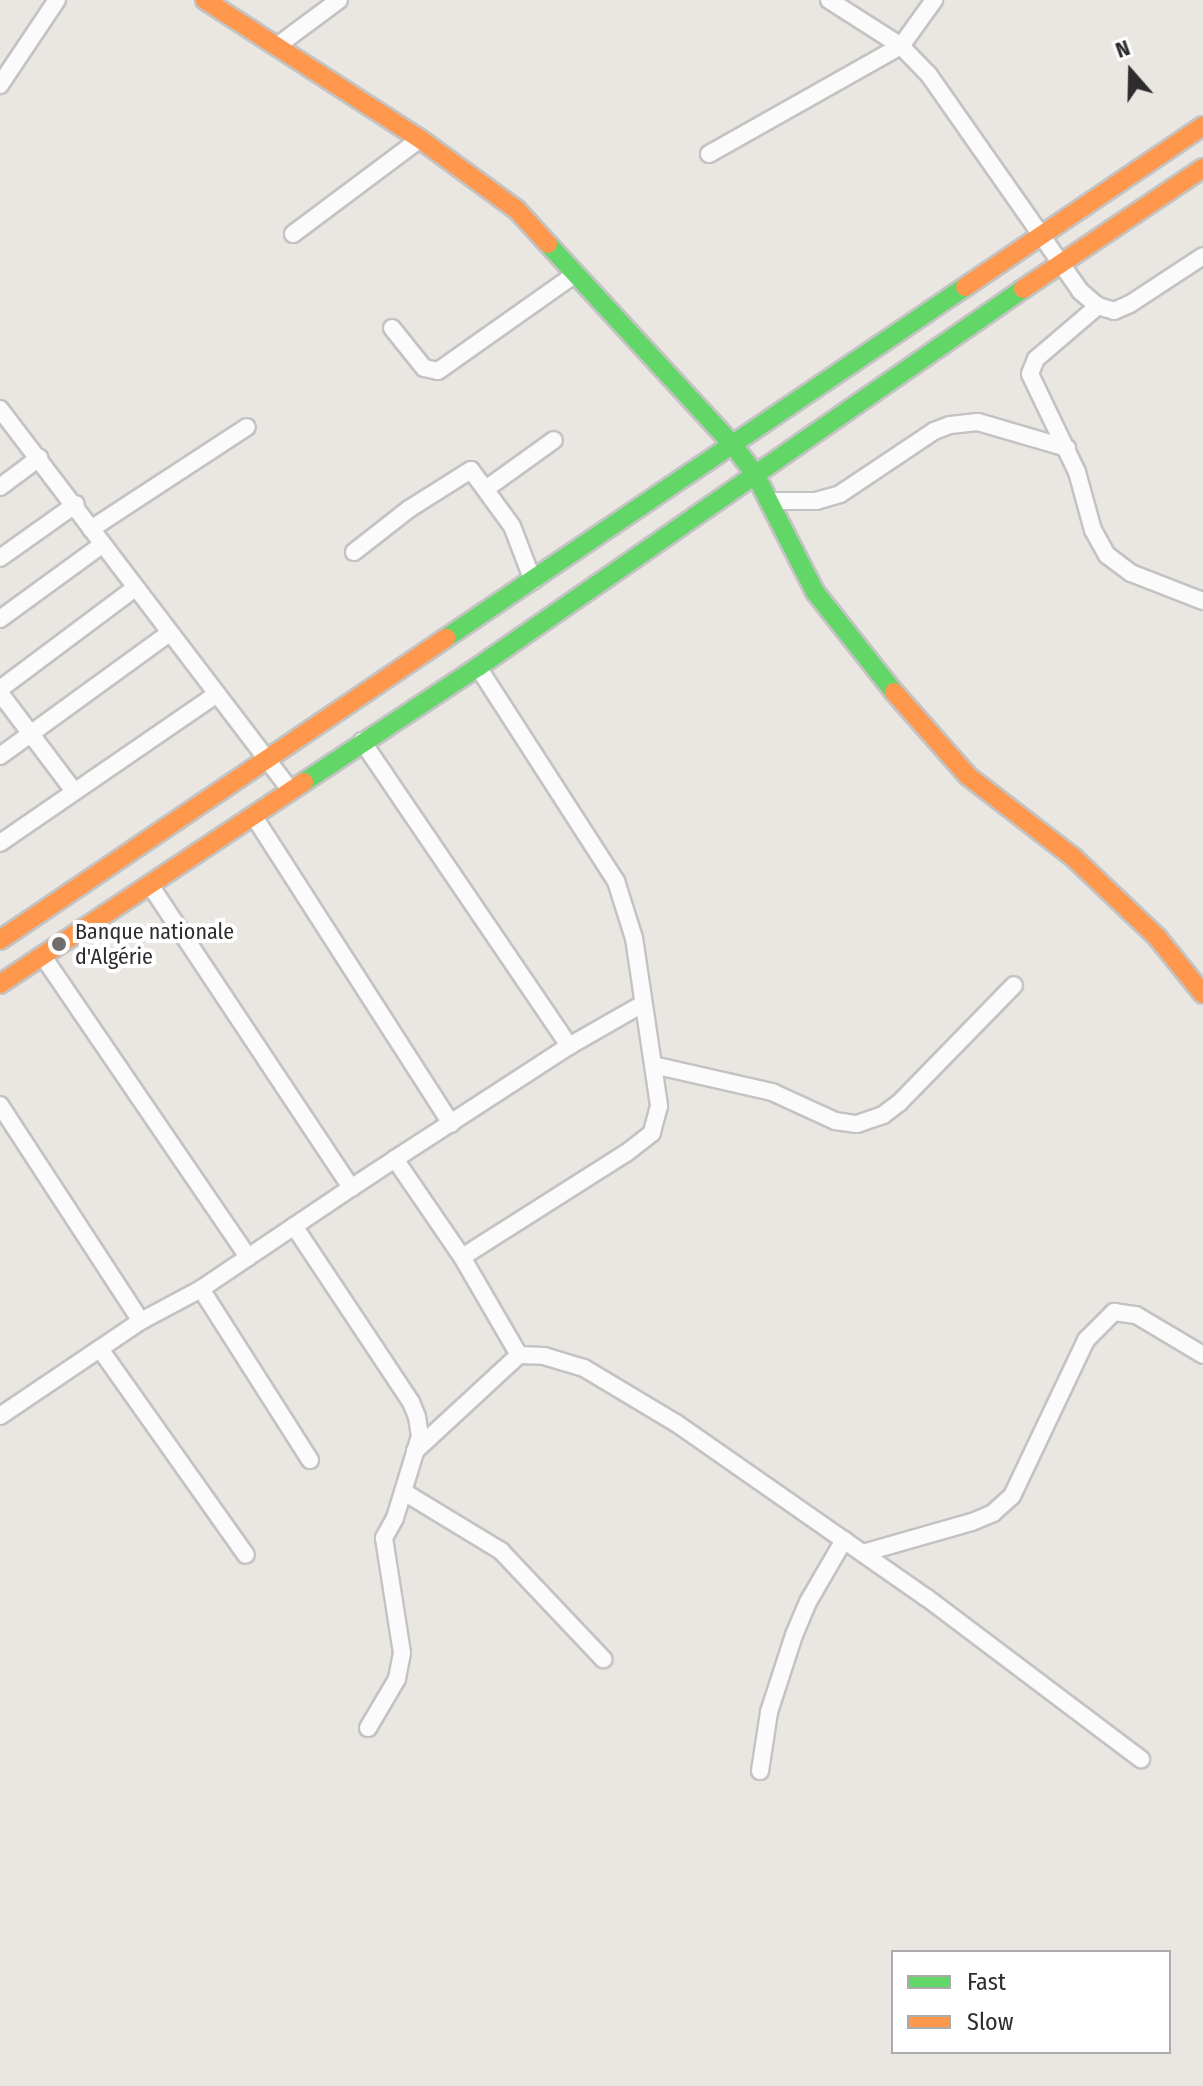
<!DOCTYPE html>
<meta charset="utf-8">
<style>
body{margin:0}
#map{position:relative;width:1203px;height:2086px;overflow:hidden;background:#eae7e2;font-family:"Fira Sans Condensed",sans-serif}
div>[style]{position:absolute}
.roads{filter:drop-shadow(2px 0 #c4c3c3) drop-shadow(-2px 0 #c4c3c3) drop-shadow(0 2px #c4c3c3) drop-shadow(0 -2px #c4c3c3)}
.street>*{height:16px;margin:-8px;padding:0 8px;transform-origin:8px;border-radius:8px;background:#fcfbfb}
.fast>*{height:18px;margin:-9px;padding:0 9px;transform-origin:9px;border-radius:9px;background:#63d668}
.slow>*{height:18px;margin:-9px;padding:0 9px;transform-origin:9px;border-radius:9px;background:#ff974d}
.dots>*{width:22px;height:22px;translate:-50% -50%;box-sizing:border-box;border:4px solid #fff;border-radius:50%}
span{translate:-50% -50%;white-space:nowrap;text-align:center;line-height:1.15;-webkit-text-stroke:8px #fff;paint-order:stroke}
.poi-label{font-size:22px;color:#2d2d2d}
.left{translate:0 -50%;text-align:left}
.legend{position:absolute;left:891px;top:1950px;width:280px;height:104px;box-sizing:border-box;background:#fff;border:2px solid #ababab;margin:0;padding:10px 14px;list-style:none;font-size:24px;color:#2d2d2d}
.legend li{display:flex;align-items:center;gap:16px;height:40px}
.legend b{width:40px;border:2px solid #ababab}
.north{position:absolute;left:1091px;top:32px;width:80px;height:80px;-webkit-text-stroke:6px #fff;paint-order:stroke;rotate:340deg;font-size:22px;font-weight:700;line-height:32px;text-align:center;color:#2d2d2d}
.north::after{content:'';display:block;margin:auto;width:28px;height:36px;background:#2d2d2d;clip-path:polygon(50% 0,100% 100%,50% 72%,0 100%)}
</style>
<div id="map">
<div class="roads">
<div class="street">
<div style="left:829px;top:0;width:85px;rotate:32.6deg"></div>
<div style="left:901px;top:46px;width:40px;rotate:46deg"></div>
<div style="left:929px;top:75px;width:264px;rotate:55deg"></div>
<div style="left:1080px;top:291px;width:23px;rotate:40deg"></div>
<div style="left:1098px;top:306px;width:17px;rotate:17deg"></div>
<div style="left:1114px;top:311px;width:17px;rotate:-24deg"></div>
<div style="left:1130px;top:304px;width:87px;rotate:-33.3deg"></div>
<div style="left:277px;top:46px;width:77px;rotate:-36.6deg"></div>
<div style="left:0;top:85px;width:102px;rotate:-56.2deg"></div>
<div style="left:709px;top:154px;width:220px;rotate:-29.4deg"></div>
<div style="left:901px;top:46px;width:57px;rotate:-54.3deg"></div>
<div style="left:293px;top:234px;width:159px;rotate:-36.8deg"></div>
<div style="left:1098px;top:306px;width:82px;rotate:139.5deg"></div>
<div style="left:1036px;top:359px;width:16px;rotate:112deg"></div>
<div style="left:1030px;top:374px;width:109px;rotate:64.4deg"></div>
<div style="left:1077px;top:472px;width:60px;rotate:74.6deg"></div>
<div style="left:1093px;top:530px;width:29px;rotate:61deg"></div>
<div style="left:1107px;top:555px;width:30px;rotate:37deg"></div>
<div style="left:1131px;top:573px;width:77px;rotate:21.3deg"></div>
<div style="left:392px;top:328px;width:51px;rotate:51.3deg"></div>
<div style="left:424px;top:368px;width:14px;rotate:12deg"></div>
<div style="left:438px;top:371px;width:166px;rotate:-35.2deg"></div>
<div style="left:0;top:409px;width:477px;rotate:52.7deg"></div>
<div style="left:0;top:487px;width:49px;rotate:-36.6deg"></div>
<div style="left:487px;top:488px;width:82px;rotate:-35.6deg"></div>
<div style="left:768px;top:501px;width:48px"></div>
<div style="left:816px;top:501px;width:25px;rotate:-16deg"></div>
<div style="left:840px;top:494px;width:113px;rotate:-33.8deg"></div>
<div style="left:934px;top:431px;width:17px;rotate:-21deg"></div>
<div style="left:950px;top:425px;width:28px;rotate:-6deg"></div>
<div style="left:978px;top:422px;width:93px;rotate:16.3deg"></div>
<div style="left:91px;top:529px;width:186px;rotate:-33.2deg"></div>
<div style="left:354px;top:552px;width:70px;rotate:-38deg"></div>
<div style="left:409px;top:509px;width:73px;rotate:-32.2deg"></div>
<div style="left:471px;top:470px;width:69px;rotate:53.8deg"></div>
<div style="left:512px;top:526px;width:59px;rotate:69.1deg"></div>
<div style="left:0;top:558px;width:93px;rotate:-35.4deg"></div>
<div style="left:0;top:619px;width:127px;rotate:-36.1deg"></div>
<div style="left:478px;top:667px;width:255px;rotate:57.2deg"></div>
<div style="left:616px;top:881px;width:60px;rotate:72.5deg"></div>
<div style="left:634px;top:938px;width:170px;rotate:81.5deg"></div>
<div style="left:659px;top:1106px;width:28px;rotate:105deg"></div>
<div style="left:652px;top:1133px;width:33px;rotate:142deg"></div>
<div style="left:626px;top:1153px;width:194px;rotate:147.6deg"></div>
<div style="left:462px;top:1257px;width:119px;rotate:-124.4deg"></div>
<div style="left:395px;top:1159px;width:207px;rotate:-33deg"></div>
<div style="left:569px;top:1046px;width:83px;rotate:-29.7deg"></div>
<div style="left:0;top:689px;width:169px;rotate:-36.8deg"></div>
<div style="left:0;top:693px;width:121px;rotate:53deg"></div>
<div style="left:362px;top:741px;width:369px;rotate:55.8deg"></div>
<div style="left:0;top:756px;width:209px;rotate:-36deg"></div>
<div style="left:253px;top:815px;width:367px;rotate:57.3deg"></div>
<div style="left:0;top:843px;width:263px;rotate:-34.5deg"></div>
<div style="left:150px;top:885px;width:364px;rotate:56.4deg"></div>
<div style="left:351px;top:1188px;width:53px;rotate:-33.4deg"></div>
<div style="left:42px;top:955px;width:366px;rotate:55.7deg"></div>
<div style="left:653px;top:1065px;width:122px;rotate:12.8deg"></div>
<div style="left:772px;top:1092px;width:69px;rotate:24.7deg"></div>
<div style="left:835px;top:1121px;width:22px;rotate:8deg"></div>
<div style="left:857px;top:1124px;width:28px;rotate:-19deg"></div>
<div style="left:883px;top:1115px;width:21px;rotate:-37deg"></div>
<div style="left:900px;top:1102px;width:163px;rotate:-45.7deg"></div>
<div style="left:0;top:1105px;width:258px;rotate:56.9deg"></div>
<div style="left:294px;top:1226px;width:211px;rotate:56.4deg"></div>
<div style="left:411px;top:1402px;width:16px;rotate:68deg"></div>
<div style="left:417px;top:1417px;width:19px;rotate:81deg"></div>
<div style="left:420px;top:1436px;width:86px;rotate:107deg"></div>
<div style="left:395px;top:1518px;width:23px;rotate:119deg"></div>
<div style="left:384px;top:1538px;width:116px;rotate:81.1deg"></div>
<div style="left:402px;top:1653px;width:26px;rotate:101deg"></div>
<div style="left:397px;top:1679px;width:57px;rotate:120.6deg"></div>
<div style="left:462px;top:1257px;width:113px;rotate:59.8deg"></div>
<div style="left:100px;top:1349px;width:252px;rotate:54.7deg"></div>
<div style="left:0;top:1416px;width:170px;rotate:-34deg"></div>
<div style="left:141px;top:1321px;width:68px;rotate:-28.1deg"></div>
<div style="left:415px;top:1451px;width:142px;rotate:-42.7deg"></div>
<div style="left:519px;top:1355px;width:25px;rotate:2deg"></div>
<div style="left:544px;top:1356px;width:42px;rotate:16.7deg"></div>
<div style="left:584px;top:1368px;width:107px;rotate:30.9deg"></div>
<div style="left:676px;top:1423px;width:306px;rotate:34.9deg"></div>
<div style="left:927px;top:1598px;width:268px;rotate:37deg"></div>
<div style="left:310px;top:1460px;width:203px;rotate:-122.5deg"></div>
<div style="left:201px;top:1289px;width:181px;rotate:-34deg"></div>
<div style="left:404px;top:1492px;width:114px;rotate:31.3deg"></div>
<div style="left:501px;top:1551px;width:149px;rotate:46.6deg"></div>
<div style="left:863px;top:1553px;width:113px;rotate:-15.9deg"></div>
<div style="left:972px;top:1522px;width:23px;rotate:-23deg"></div>
<div style="left:993px;top:1513px;width:25px;rotate:-42deg"></div>
<div style="left:1012px;top:1496px;width:173px;rotate:-64.6deg"></div>
<div style="left:1086px;top:1340px;width:40px;rotate:-45deg"></div>
<div style="left:1114px;top:1312px;width:22px;rotate:8deg"></div>
<div style="left:1136px;top:1315px;width:78px;rotate:30.8deg"></div>
<div style="left:760px;top:1771px;width:60px;rotate:-81.3deg"></div>
<div style="left:769px;top:1712px;width:81px;rotate:-72deg"></div>
<div style="left:794px;top:1635px;width:36px;rotate:-67deg"></div>
<div style="left:808px;top:1602px;width:72px;rotate:-59.9deg"></div>
</div>
<div class="fast">
<div style="left:548px;top:244px;width:273px;rotate:47.4deg"></div>
<div style="left:733px;top:445px;width:36px;rotate:53deg"></div>
<div style="left:755px;top:474px;width:132px;rotate:63deg"></div>
<div style="left:815px;top:592px;width:127px;rotate:51.7deg"></div>
<div style="left:446px;top:638px;width:627px;rotate:-34.07deg"></div>
<div style="left:304px;top:782px;width:209px;rotate:-33.5deg"></div>
<div style="left:478px;top:667px;width:663px;rotate:-34.74deg"></div>
</div>
<div class="slow">
<div style="left:205px;top:0;width:256px;rotate:32.9deg"></div>
<div style="left:420px;top:139px;width:120px;rotate:36.2deg"></div>
<div style="left:517px;top:210px;width:46px;rotate:47.6deg"></div>
<div style="left:965px;top:287px;width:287px;rotate:-34.1deg"></div>
<div style="left:1023px;top:289px;width:217px;rotate:-33.9deg"></div>
<div style="left:894px;top:692px;width:112px;rotate:48.6deg"></div>
<div style="left:968px;top:776px;width:134px;rotate:37.7deg"></div>
<div style="left:1074px;top:858px;width:115px;rotate:43.6deg"></div>
<div style="left:1157px;top:937px;width:73px;rotate:51.1deg"></div>
<div style="left:0;top:940px;width:539px;rotate:-34.1deg"></div>
<div style="left:0;top:984px;width:365px;rotate:-33.6deg"></div>
</div>
</div>
<div class="dots">
<div style="left:59px;top:944px;background:#6f6e6c"></div>
</div>
<div class="poi-label">
<span class="left" style="left:75px;top:944px">Banque nationale<br>d'Algérie</span>
</div>
<ul class="legend">
<li><b style="height:10px;background:#63d668"></b>Fast</li>
<li><b style="height:10px;background:#ff974d"></b>Slow</li>
</ul>
<div class="north">N</div>
</div>
